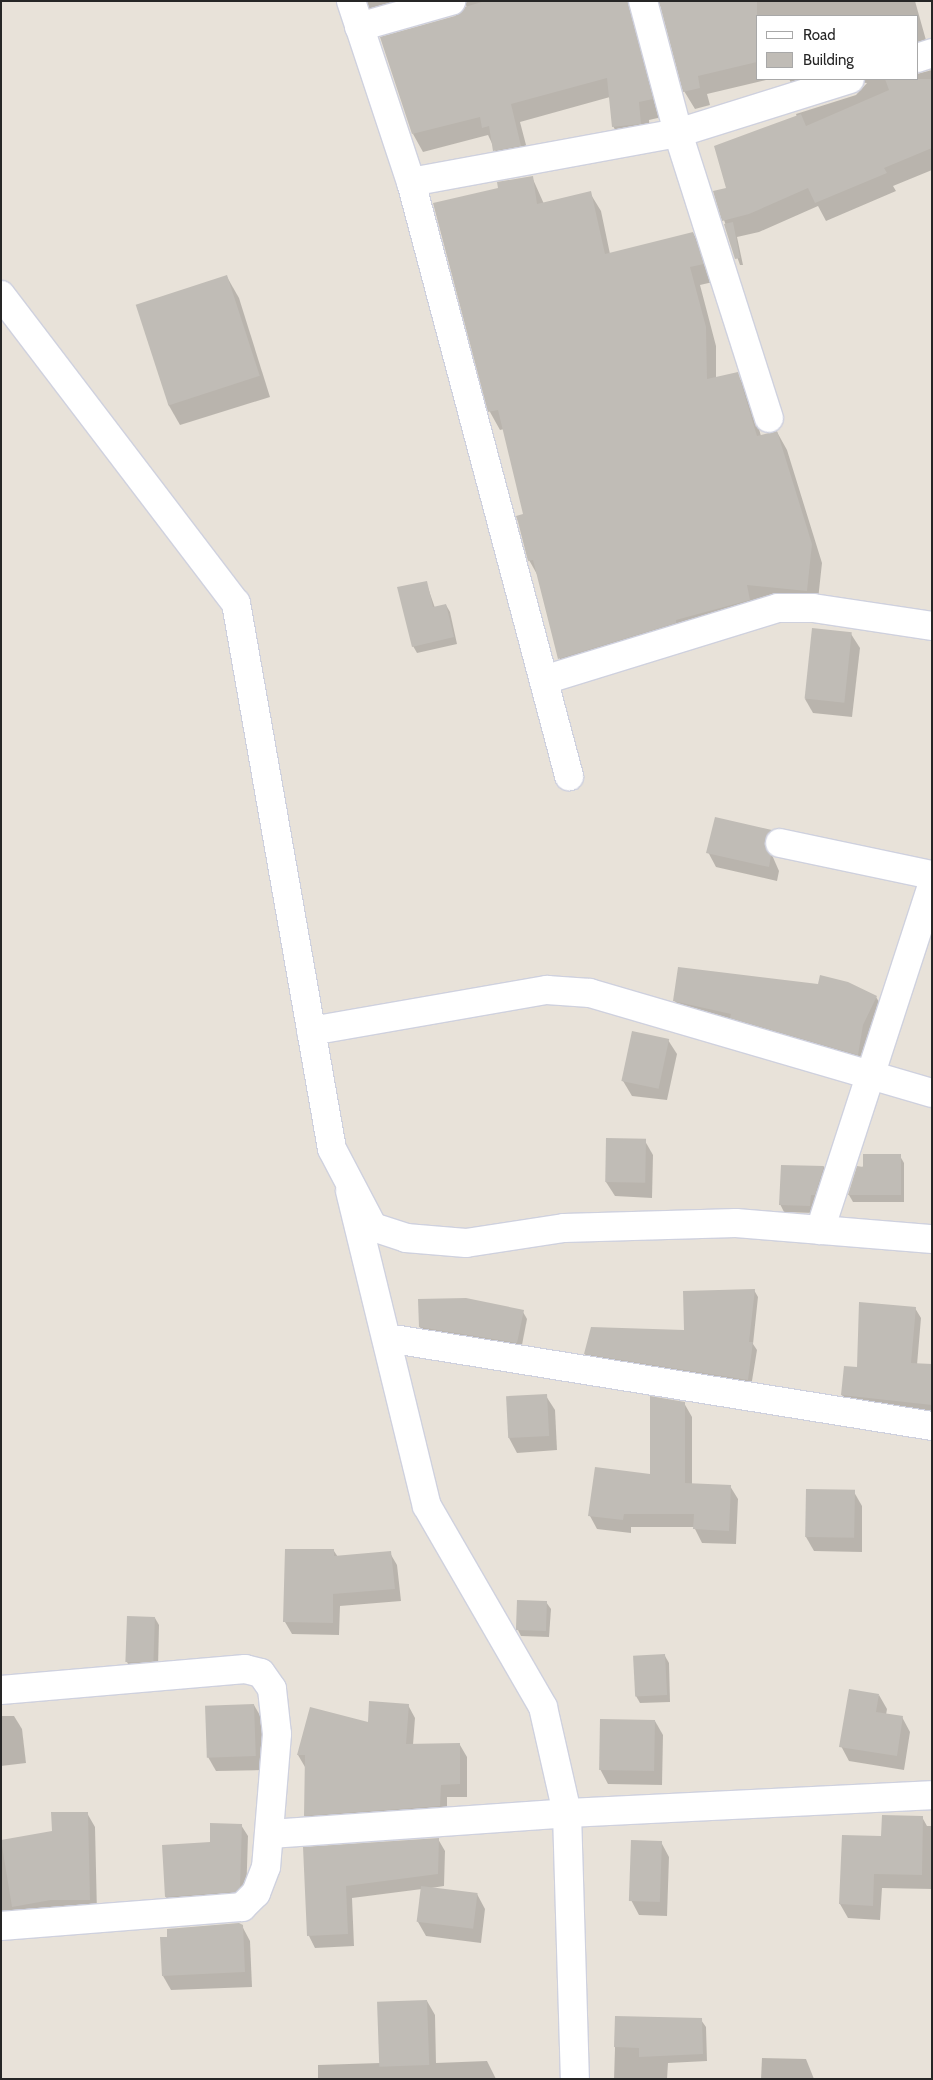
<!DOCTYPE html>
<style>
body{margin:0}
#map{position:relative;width:933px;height:2080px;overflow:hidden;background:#e8e2d9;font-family:Cabin,sans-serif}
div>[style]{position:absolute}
.shadow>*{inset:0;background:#0003}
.building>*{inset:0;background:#c0bcb6;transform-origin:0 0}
.roads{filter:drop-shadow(1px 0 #cfd1de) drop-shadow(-1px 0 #cfd1de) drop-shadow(0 1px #cfd1de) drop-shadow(0 -1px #cfd1de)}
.minor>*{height:28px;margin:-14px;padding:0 14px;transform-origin:14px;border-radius:14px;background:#fff}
.tertiary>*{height:28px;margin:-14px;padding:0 14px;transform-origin:14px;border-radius:14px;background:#fff}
span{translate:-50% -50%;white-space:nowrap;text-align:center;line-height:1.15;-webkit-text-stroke:4.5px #fff;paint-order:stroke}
.frame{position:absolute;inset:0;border:2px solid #262626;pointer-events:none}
.legend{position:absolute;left:756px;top:15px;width:162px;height:65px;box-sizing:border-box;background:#fff;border:1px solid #a8a8a8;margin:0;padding:6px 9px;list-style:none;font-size:15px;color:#262626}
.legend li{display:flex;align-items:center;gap:10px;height:25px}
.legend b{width:25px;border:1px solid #a8a8a8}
</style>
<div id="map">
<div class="shadow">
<div style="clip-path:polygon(364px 1px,915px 1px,931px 58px,917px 65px,917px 16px,757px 16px,757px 79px,770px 79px,707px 94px,710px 105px,695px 109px,684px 91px,662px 8px,658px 3px,642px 7px,662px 117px,649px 120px,651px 141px,623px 144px,613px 126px,610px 97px,520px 122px,531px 164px,504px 169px,488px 135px,423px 152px,413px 134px,456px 17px,467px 6px,458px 3px,381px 25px)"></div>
<div style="clip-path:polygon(932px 70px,932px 170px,893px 186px,896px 191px,826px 221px,818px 206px,759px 232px,737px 237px,743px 265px,740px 265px,724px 220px,727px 189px,797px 117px,796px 114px,856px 95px,867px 83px,856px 82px,800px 99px,789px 79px,917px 79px,917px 74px)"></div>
<div style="clip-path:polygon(532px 177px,544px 204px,590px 193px,601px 211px,610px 254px,693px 233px,703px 251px,713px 282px,700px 285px,716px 346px,716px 378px,737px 374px,748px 392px,761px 436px,777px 432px,787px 450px,822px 563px,817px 609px,570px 677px,560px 659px,538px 576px,529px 560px,525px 515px,504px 429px,500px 430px,490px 412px,500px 189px)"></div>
<div style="clip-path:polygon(227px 277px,239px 298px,270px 397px,180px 425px,168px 404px)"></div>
<div style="clip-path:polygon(426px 582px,435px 608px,446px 605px,450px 612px,457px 644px,417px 653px,413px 646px)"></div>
<div style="clip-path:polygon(851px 634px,860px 648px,852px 717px,813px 713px,805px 699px)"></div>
<div style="clip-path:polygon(771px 831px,779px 846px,772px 855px,779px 871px,777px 881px,716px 867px,708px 852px)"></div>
<div style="clip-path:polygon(876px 997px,884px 1010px,865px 1067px,682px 1014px,675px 1001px)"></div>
<div style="clip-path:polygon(668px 1040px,677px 1054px,667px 1100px,632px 1096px,623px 1081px)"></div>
<div style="clip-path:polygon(645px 1141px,653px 1155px,652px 1198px,615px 1196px,606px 1182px)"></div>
<div style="clip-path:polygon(900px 1156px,904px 1163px,904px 1202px,853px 1202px,849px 1195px,858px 1168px)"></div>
<div style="clip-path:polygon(782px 1166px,824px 1167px,828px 1174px,818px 1202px,814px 1202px,814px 1213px,784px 1212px,780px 1204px)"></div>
<div style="clip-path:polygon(754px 1290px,758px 1297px,753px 1344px,757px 1350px,751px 1387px,589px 1361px,585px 1354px,685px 1332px)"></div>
<div style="clip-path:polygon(915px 1308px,921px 1318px,917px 1365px,932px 1365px,932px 1418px,848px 1405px,842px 1395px,845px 1367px,858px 1369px)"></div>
<div style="clip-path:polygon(523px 1312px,527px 1319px,521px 1350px,424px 1334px,420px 1327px)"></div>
<div style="clip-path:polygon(546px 1396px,555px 1410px,557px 1450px,517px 1453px,509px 1438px)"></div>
<div style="clip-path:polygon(684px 1403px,692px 1417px,692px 1485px,730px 1486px,738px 1499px,736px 1544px,702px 1543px,694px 1527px,631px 1527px,631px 1533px,597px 1529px,590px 1516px,651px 1476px)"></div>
<div style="clip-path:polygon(854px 1492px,862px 1506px,862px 1552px,814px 1551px,806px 1537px)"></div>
<div style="clip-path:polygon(334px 1551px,338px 1557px,390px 1553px,397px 1565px,401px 1601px,340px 1606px,339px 1635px,292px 1634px,285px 1622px)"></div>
<div style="clip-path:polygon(546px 1602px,551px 1609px,549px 1637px,521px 1636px,517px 1628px)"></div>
<div style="clip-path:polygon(155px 1618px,159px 1625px,158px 1668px,131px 1669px,127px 1662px)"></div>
<div style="clip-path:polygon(665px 1656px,669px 1663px,670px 1702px,640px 1703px,636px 1696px)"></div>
<div style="clip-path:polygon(879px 1695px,887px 1709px,886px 1715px,902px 1717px,910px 1732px,904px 1770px,849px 1761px,841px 1746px)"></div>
<div style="clip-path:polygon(254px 1705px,262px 1719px,264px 1770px,216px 1771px,208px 1757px)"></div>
<div style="clip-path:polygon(408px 1705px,415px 1718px,413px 1745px,460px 1745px,467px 1757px,467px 1797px,447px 1797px,447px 1819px,312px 1828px,305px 1816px,305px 1767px,298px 1755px)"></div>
<div style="clip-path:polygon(1px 1716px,14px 1716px,22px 1729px,26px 1763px,1px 1766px)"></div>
<div style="clip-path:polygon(655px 1721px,663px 1735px,662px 1785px,608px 1784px,600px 1769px)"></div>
<div style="clip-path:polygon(87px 1813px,95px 1827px,97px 1913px,1px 1924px,1px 1841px,53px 1832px)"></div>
<div style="clip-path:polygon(922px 1817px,927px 1826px,932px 1826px,932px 1889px,882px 1888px,880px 1920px,848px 1918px,840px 1904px,883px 1838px)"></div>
<div style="clip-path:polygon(241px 1825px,248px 1836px,246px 1898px,172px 1908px,166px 1897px,163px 1846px,211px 1844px)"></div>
<div style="clip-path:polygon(438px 1839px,445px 1851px,444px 1886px,431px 1888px,477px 1894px,485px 1909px,481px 1943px,426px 1936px,418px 1922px,422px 1889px,352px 1898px,354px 1946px,315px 1948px,309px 1936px,305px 1848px)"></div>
<div style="clip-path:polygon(661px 1842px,669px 1857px,667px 1916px,639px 1915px,631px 1900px)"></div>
<div style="clip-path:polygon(242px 1926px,250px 1941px,252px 1987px,171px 1990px,163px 1976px)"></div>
<div style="clip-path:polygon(427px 2001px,435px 2015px,436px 2063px,487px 2061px,496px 2079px,318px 2079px,318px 2065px,380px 2063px)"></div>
<div style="clip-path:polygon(616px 2017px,701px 2020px,706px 2027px,707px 2061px,668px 2063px,667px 2079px,614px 2079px)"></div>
<div style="clip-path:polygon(762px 2058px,806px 2059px,814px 2079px,761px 2079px)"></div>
</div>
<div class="building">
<div style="clip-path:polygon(485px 1px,628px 1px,653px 99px,639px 102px,641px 124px,612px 127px,607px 78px,511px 104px,521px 146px,493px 151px,489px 126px,482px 128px,480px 117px,412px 134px,380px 37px,455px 16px,465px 7px)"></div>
<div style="clip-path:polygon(659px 1px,757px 1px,757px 62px,698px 76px,700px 88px,683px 92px)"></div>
<div style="clip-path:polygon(885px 79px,932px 79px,932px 148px,884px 168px,887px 173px,815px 203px,808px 188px,749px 214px,722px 221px,713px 191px,726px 188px,714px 146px,801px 114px,806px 126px,889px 90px)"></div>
<div style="clip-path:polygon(533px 176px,537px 204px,591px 191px,605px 254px,693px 232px,704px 264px,690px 267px,706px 327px,707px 379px,738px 372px,757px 436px,777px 431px,812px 544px,807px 591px,747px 585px,750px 600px,676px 620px,676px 623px,558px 659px,533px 560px,528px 561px,518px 522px,516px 516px,523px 514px,498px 410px,488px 412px,433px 203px,498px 188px,497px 182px)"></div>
<div style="clip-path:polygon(733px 222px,740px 258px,735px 259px,724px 224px)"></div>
<div style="left:227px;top:275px;width:106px;height:96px;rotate:72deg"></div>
<div style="clip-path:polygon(427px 581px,433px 607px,446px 604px,454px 637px,412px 647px,397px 587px)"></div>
<div style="left:812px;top:628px;width:40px;height:71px;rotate:6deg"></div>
<div style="clip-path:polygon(715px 817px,772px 830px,765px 840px,765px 848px,771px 856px,769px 867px,706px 853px)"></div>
<div style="clip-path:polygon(678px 967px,818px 984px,820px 975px,848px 982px,877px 996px,863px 1025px,858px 1055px,730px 1018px,731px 1014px,673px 1001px)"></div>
<div style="left:632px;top:1031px;width:38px;height:51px;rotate:12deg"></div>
<div style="left:606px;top:1138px;width:40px;height:44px;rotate:1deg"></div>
<div style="clip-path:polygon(863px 1154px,901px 1154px,901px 1195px,848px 1195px,857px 1166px,863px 1167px)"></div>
<div style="clip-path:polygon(781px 1165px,824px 1166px,815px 1195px,811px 1195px,810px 1206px,779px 1205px)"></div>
<div style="clip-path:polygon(755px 1289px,749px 1342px,753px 1342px,748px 1380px,584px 1354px,591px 1327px,684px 1330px,683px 1291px)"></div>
<div style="clip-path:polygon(466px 1298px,524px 1310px,517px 1343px,419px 1327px,418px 1299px)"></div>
<div style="clip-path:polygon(859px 1302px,916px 1307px,911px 1363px,932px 1364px,932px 1405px,841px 1395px,844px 1366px,857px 1367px)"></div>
<div style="left:547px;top:1394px;width:42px;height:41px;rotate:87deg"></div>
<div style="clip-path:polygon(650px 1396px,685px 1402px,685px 1483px,731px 1485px,729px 1531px,693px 1529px,694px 1514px,624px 1514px,623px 1520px,588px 1516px,595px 1467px,650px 1474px)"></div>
<div style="left:806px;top:1489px;width:49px;height:48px;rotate:1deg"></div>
<div style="clip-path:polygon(285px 1549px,334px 1549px,334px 1556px,391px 1551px,395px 1589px,333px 1594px,333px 1623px,283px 1622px)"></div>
<div style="left:517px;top:1600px;width:30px;height:30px;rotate:2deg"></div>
<div style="left:127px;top:1616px;width:28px;height:46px;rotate:2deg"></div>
<div style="left:665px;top:1654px;width:41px;height:32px;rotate:87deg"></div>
<div style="clip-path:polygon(849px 1689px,879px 1694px,876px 1712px,903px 1716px,897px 1756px,839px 1747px)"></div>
<div style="clip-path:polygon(369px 1701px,409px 1704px,406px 1744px,460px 1743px,460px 1784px,441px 1785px,440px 1806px,304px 1816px,305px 1755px,297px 1755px,310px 1707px,368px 1722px)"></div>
<div style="left:254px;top:1704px;width:52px;height:49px;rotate:88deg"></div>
<div style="left:600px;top:1719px;width:55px;height:51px;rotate:1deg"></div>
<div style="clip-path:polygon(51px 1812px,88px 1812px,90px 1900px,51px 1900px,12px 1907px,1px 1840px,52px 1831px)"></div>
<div style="clip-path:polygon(882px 1815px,923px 1816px,922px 1875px,874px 1874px,873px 1906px,839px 1904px,842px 1835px,881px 1836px)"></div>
<div style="clip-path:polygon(210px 1823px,242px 1824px,240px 1887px,235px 1892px,165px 1897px,162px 1845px,210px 1842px)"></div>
<div style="clip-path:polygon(439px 1838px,438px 1874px,346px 1886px,348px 1934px,307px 1936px,303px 1847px)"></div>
<div style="left:631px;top:1840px;width:31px;height:61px;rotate:2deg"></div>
<div style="left:421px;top:1886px;width:57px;height:36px;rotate:7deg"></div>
<div style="clip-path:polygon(239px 1923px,243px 1925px,245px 1972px,162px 1976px,160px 1937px,167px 1937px,167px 1929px)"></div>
<div style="left:427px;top:2000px;width:65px;height:50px;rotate:88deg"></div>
<div style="clip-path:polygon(615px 2016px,702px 2018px,703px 2054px,639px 2057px,639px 2048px,614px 2047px)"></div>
</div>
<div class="roads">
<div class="minor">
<div style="left:351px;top:1px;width:191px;rotate:71.7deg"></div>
<div style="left:411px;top:182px;width:615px;rotate:75.1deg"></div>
<div style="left:643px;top:1px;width:137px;rotate:75.1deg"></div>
<div style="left:678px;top:133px;width:299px;rotate:72.3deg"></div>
<div style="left:359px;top:27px;width:96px;rotate:-15.8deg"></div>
<div style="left:917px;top:58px;width:16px;rotate:-18deg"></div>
<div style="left:411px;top:182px;width:271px;rotate:-10.4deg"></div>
<div style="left:678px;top:133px;width:180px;rotate:-17.4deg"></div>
<div style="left:544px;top:680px;width:245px;rotate:-17.1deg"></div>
<div style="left:778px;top:608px;width:35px"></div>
<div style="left:813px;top:608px;width:120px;rotate:8.6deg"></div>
<div style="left:780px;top:843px;width:155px;rotate:11.9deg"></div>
<div style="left:311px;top:1031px;width:240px;rotate:-9.9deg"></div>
<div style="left:547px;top:990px;width:43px;rotate:4deg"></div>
<div style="left:590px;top:993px;width:356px;rotate:16.3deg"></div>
<div style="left:350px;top:1191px;width:324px;rotate:76.3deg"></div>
<div style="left:427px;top:1506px;width:232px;rotate:60deg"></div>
<div style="left:543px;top:1707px;width:109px;rotate:77.2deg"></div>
<div style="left:567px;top:1813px;width:266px;rotate:88.3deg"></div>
<div style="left:820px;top:1230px;width:363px;rotate:-72deg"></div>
<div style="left:387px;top:1338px;width:552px;rotate:9.17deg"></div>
<div style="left:1px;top:1690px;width:245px;rotate:-4.9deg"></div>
<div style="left:245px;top:1669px;width:16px;rotate:14deg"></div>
<div style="left:261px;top:1673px;width:19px;rotate:55deg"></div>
<div style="left:272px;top:1689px;width:45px;rotate:83.7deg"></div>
<div style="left:277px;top:1734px;width:133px;rotate:94.7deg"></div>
<div style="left:266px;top:1867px;width:28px;rotate:111deg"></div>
<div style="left:256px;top:1893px;width:20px;rotate:135deg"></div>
<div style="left:242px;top:1907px;width:242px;rotate:175.5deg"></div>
<div style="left:270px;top:1834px;width:298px;rotate:-4deg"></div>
<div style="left:567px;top:1813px;width:365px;rotate:-2.8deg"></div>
</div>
<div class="tertiary">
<div style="left:1px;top:295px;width:387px;rotate:52.7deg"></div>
<div style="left:236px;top:603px;width:554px;rotate:80.03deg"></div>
<div style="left:332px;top:1149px;width:88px;rotate:62.3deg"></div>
<div style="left:373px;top:1227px;width:35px;rotate:18deg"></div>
<div style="left:406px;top:1238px;width:60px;rotate:4.8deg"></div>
<div style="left:466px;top:1243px;width:99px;rotate:-8.7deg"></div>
<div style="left:564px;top:1228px;width:172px;rotate:-1.7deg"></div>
<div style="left:736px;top:1223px;width:197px;rotate:4.7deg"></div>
</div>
</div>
<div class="frame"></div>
<ul class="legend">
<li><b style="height:6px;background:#fff"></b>Road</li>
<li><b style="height:14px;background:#c0bcb6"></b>Building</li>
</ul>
</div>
